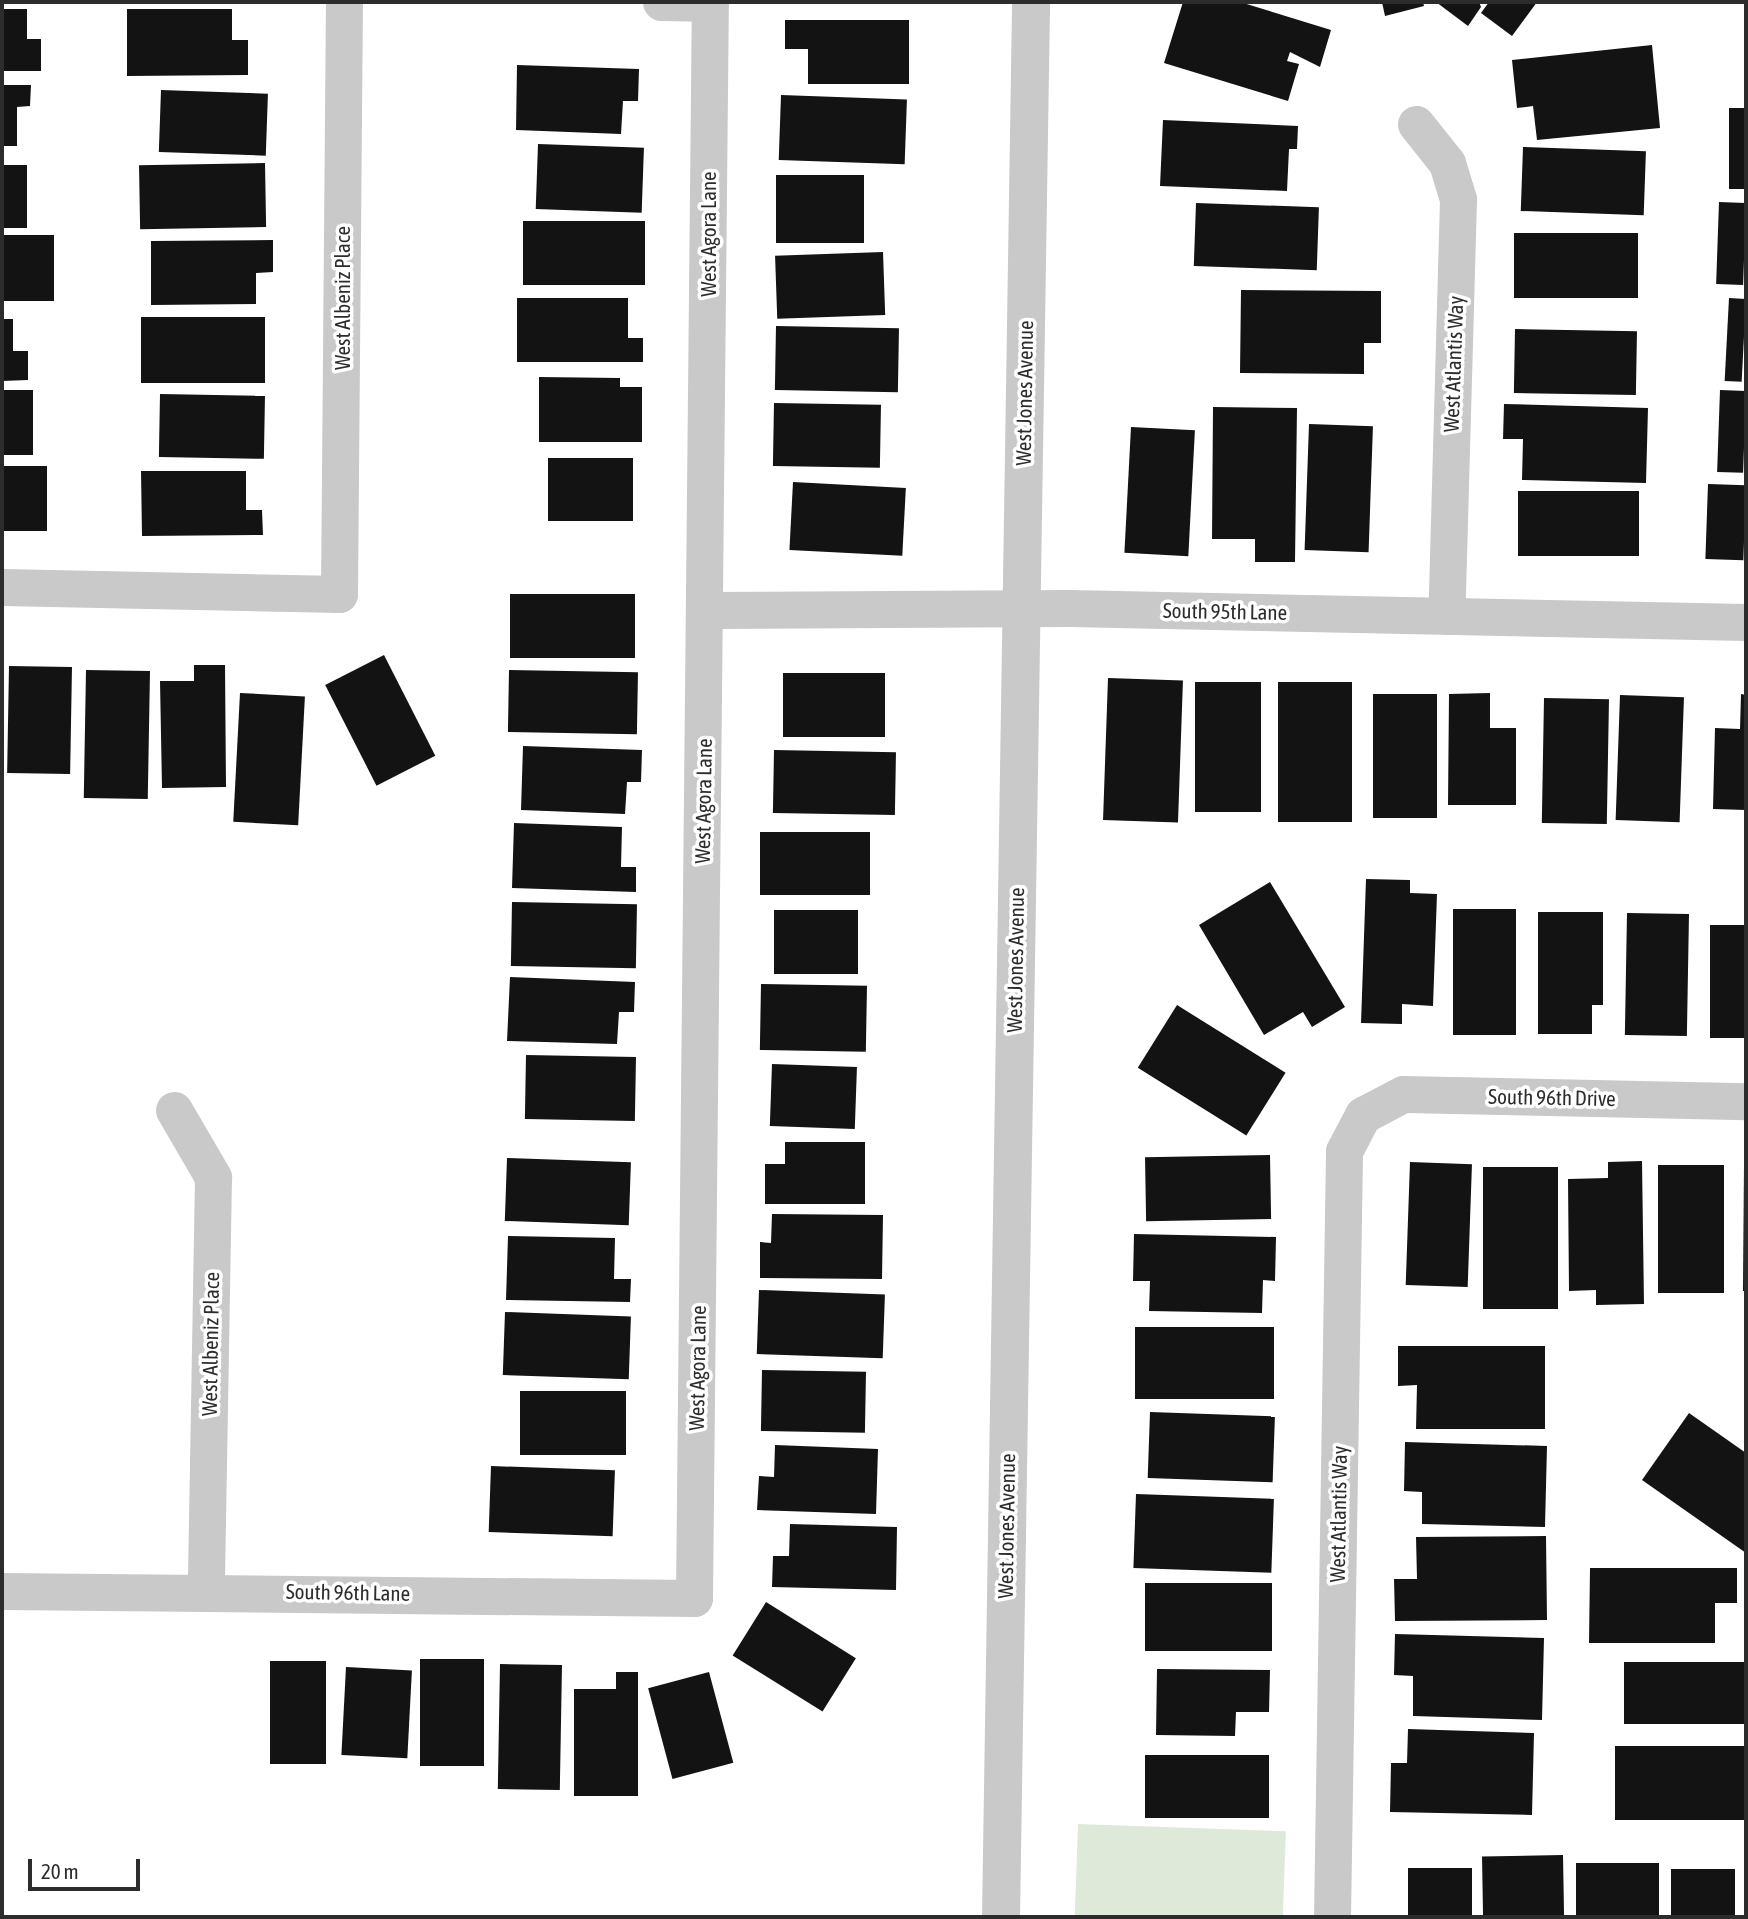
<!DOCTYPE html>
<style>
body{margin:0}
#map{position:relative;width:1748px;height:1919px;overflow:hidden;background:#fff;font-family:"Asap Condensed",sans-serif}
div>[style]{position:absolute}
.green>*{inset:0;background:#dfe9da;transform-origin:0 0}
.building>*{inset:0;background:#131313;transform-origin:0 0}
.minor>*{height:37px;margin:-18.5px;padding:0 18.5px;transform-origin:18.5px;border-radius:18.5px;background:#c9c9c9}
.tertiary>*{height:38px;margin:-19px;padding:0 19px;transform-origin:19px;border-radius:19px;background:#c9c9c9}
span{translate:-50% -50%;white-space:nowrap;text-align:center;line-height:1.15;-webkit-text-stroke:7px #fff;paint-order:stroke}
.street-label{font-size:21px;color:#2c2c2c}
.frame{position:absolute;inset:0;border:4px solid #2c2c2c;pointer-events:none}
.scale{position:absolute;left:28px;top:1859px;width:112px;height:32px;box-sizing:border-box;border:4px solid #2c2c2c;border-top:0;padding-left:9px;font-size:21px;line-height:24px;white-space:nowrap;color:#2c2c2c;-webkit-text-stroke:5px #fff;paint-order:stroke}
</style>
<div id="map">
<div class="green">
<div style="left:1078px;top:1824px;width:208px;height:93px;rotate:2deg"></div>
</div>
<div class="building">
<div style="clip-path:polygon(1183px 2px,1240px 2px,1331px 30px,1320px 67px,1290px 52px,1287px 61px,1299px 64px,1288px 101px,1164px 63px)"></div>
<div style="clip-path:polygon(1382px 2px,1423px 2px,1424px 6px,1385px 16px)"></div>
<div style="clip-path:polygon(1436px 2px,1479px 2px,1481px 7px,1468px 26px)"></div>
<div style="clip-path:polygon(1489px 2px,1537px 2px,1512px 36px,1481px 13px)"></div>
<div style="clip-path:polygon(2px 9px,27px 9px,27px 39px,41px 39px,41px 71px,2px 71px)"></div>
<div style="clip-path:polygon(127px 9px,232px 9px,232px 40px,248px 40px,248px 75px,127px 76px)"></div>
<div style="clip-path:polygon(785px 20px,909px 20px,909px 84px,808px 84px,808px 49px,785px 49px)"></div>
<div style="clip-path:polygon(1652px 45px,1660px 128px,1537px 140px,1533px 106px,1517px 108px,1512px 60px)"></div>
<div style="clip-path:polygon(517px 65px,639px 69px,638px 101px,623px 101px,621px 134px,516px 130px)"></div>
<div style="clip-path:polygon(2px 85px,31px 85px,30px 106px,17px 107px,17px 146px,2px 146px)"></div>
<div style="left:161px;top:90px;width:107px;height:62px;rotate:2deg"></div>
<div style="left:781px;top:95px;width:126px;height:65px;rotate:2deg"></div>
<div style="left:1729px;top:108px;width:17px;height:81px"></div>
<div style="clip-path:polygon(1163px 120px,1298px 126px,1297px 149px,1289px 149px,1287px 191px,1160px 186px)"></div>
<div style="left:538px;top:144px;width:106px;height:65px;rotate:2deg"></div>
<div style="left:1523px;top:147px;width:123px;height:64px;rotate:2deg"></div>
<div style="left:265px;top:163px;width:64px;height:126px;rotate:89deg"></div>
<div style="left:2px;top:165px;width:25px;height:63px"></div>
<div style="left:776px;top:175px;width:88px;height:68px"></div>
<div style="left:1719px;top:202px;width:27px;height:82px;rotate:2deg"></div>
<div style="left:1196px;top:203px;width:123px;height:63px;rotate:2deg"></div>
<div style="left:523px;top:221px;width:122px;height:64px"></div>
<div style="left:1638px;top:233px;width:65px;height:124px;rotate:90deg"></div>
<div style="left:54px;top:235px;width:66px;height:52px;rotate:90deg"></div>
<div style="clip-path:polygon(273px 240px,273px 272px,256px 273px,256px 304px,151px 305px,151px 241px)"></div>
<div style="left:883px;top:252px;width:63px;height:108px;rotate:88deg"></div>
<div style="clip-path:polygon(1241px 290px,1381px 291px,1381px 343px,1364px 343px,1364px 374px,1240px 373px)"></div>
<div style="clip-path:polygon(517px 298px,628px 298px,628px 338px,643px 338px,643px 362px,517px 362px)"></div>
<div style="left:1729px;top:298px;width:17px;height:83px;rotate:3deg"></div>
<div style="left:141px;top:317px;width:124px;height:66px"></div>
<div style="clip-path:polygon(2px 319px,13px 319px,13px 351px,28px 351px,28px 380px,2px 381px)"></div>
<div style="left:776px;top:326px;width:123px;height:64px;rotate:1deg"></div>
<div style="left:1515px;top:329px;width:122px;height:64px;rotate:1deg"></div>
<div style="clip-path:polygon(539px 377px,620px 378px,620px 387px,642px 387px,642px 442px,539px 442px)"></div>
<div style="left:2px;top:390px;width:31px;height:65px"></div>
<div style="left:1720px;top:390px;width:26px;height:82px;rotate:2deg"></div>
<div style="left:160px;top:394px;width:105px;height:63px;rotate:1deg"></div>
<div style="left:774px;top:403px;width:107px;height:63px;rotate:1deg"></div>
<div style="clip-path:polygon(1504px 404px,1648px 408px,1646px 483px,1522px 480px,1523px 439px,1503px 439px)"></div>
<div style="clip-path:polygon(1213px 407px,1297px 408px,1295px 562px,1255px 562px,1255px 539px,1212px 539px)"></div>
<div style="left:1309px;top:424px;width:64px;height:126px;rotate:2deg"></div>
<div style="left:1131px;top:427px;width:64px;height:126px;rotate:3deg"></div>
<div style="left:548px;top:458px;width:85px;height:63px"></div>
<div style="left:2px;top:466px;width:45px;height:65px"></div>
<div style="clip-path:polygon(141px 471px,246px 471px,246px 510px,262px 510px,263px 535px,142px 536px)"></div>
<div style="left:793px;top:482px;width:113px;height:68px;rotate:3deg"></div>
<div style="left:1708px;top:484px;width:38px;height:75px;rotate:2deg"></div>
<div style="left:1518px;top:491px;width:121px;height:65px"></div>
<div style="left:510px;top:594px;width:125px;height:64px"></div>
<div style="left:384px;top:655px;width:113px;height:66px;rotate:63deg"></div>
<div style="clip-path:polygon(194px 665px,225px 665px,226px 787px,162px 788px,160px 681px,194px 681px)"></div>
<div style="left:9px;top:666px;width:63px;height:107px;rotate:1deg"></div>
<div style="left:86px;top:670px;width:64px;height:128px;rotate:1deg"></div>
<div style="left:509px;top:670px;width:129px;height:62px;rotate:1deg"></div>
<div style="left:783px;top:673px;width:102px;height:64px"></div>
<div style="left:1108px;top:678px;width:75px;height:142px;rotate:2deg"></div>
<div style="left:1195px;top:682px;width:66px;height:130px"></div>
<div style="left:1278px;top:682px;width:74px;height:140px"></div>
<div style="left:240px;top:693px;width:65px;height:129px;rotate:3deg"></div>
<div style="clip-path:polygon(1490px 693px,1490px 728px,1516px 728px,1516px 805px,1448px 805px,1449px 694px)"></div>
<div style="left:1373px;top:694px;width:64px;height:124px"></div>
<div style="clip-path:polygon(1741px 694px,1746px 695px,1746px 810px,1713px 809px,1715px 728px,1740px 729px)"></div>
<div style="left:1620px;top:695px;width:64px;height:125px;rotate:2deg"></div>
<div style="left:1544px;top:698px;width:65px;height:125px;rotate:1deg"></div>
<div style="clip-path:polygon(523px 746px,642px 750px,641px 782px,627px 782px,625px 814px,521px 810px)"></div>
<div style="left:774px;top:750px;width:122px;height:63px;rotate:1deg"></div>
<div style="clip-path:polygon(514px 823px,622px 827px,621px 867px,636px 867px,636px 892px,512px 888px)"></div>
<div style="left:870px;top:832px;width:63px;height:110px;rotate:90deg"></div>
<div style="clip-path:polygon(1366px 879px,1410px 880px,1410px 893px,1437px 894px,1433px 1006px,1402px 1004px,1402px 1024px,1361px 1023px)"></div>
<div style="clip-path:polygon(1270px 882px,1345px 1007px,1312px 1027px,1303px 1012px,1264px 1035px,1199px 925px)"></div>
<div style="left:512px;top:902px;width:125px;height:64px;rotate:1deg"></div>
<div style="left:1453px;top:909px;width:63px;height:126px"></div>
<div style="left:774px;top:910px;width:84px;height:64px"></div>
<div style="clip-path:polygon(1538px 912px,1603px 912px,1603px 1005px,1592px 1005px,1592px 1034px,1538px 1034px)"></div>
<div style="left:1627px;top:913px;width:62px;height:122px;rotate:1deg"></div>
<div style="left:1710px;top:925px;width:36px;height:113px"></div>
<div style="clip-path:polygon(510px 977px,635px 982px,634px 1012px,619px 1012px,617px 1044px,507px 1041px)"></div>
<div style="left:761px;top:984px;width:106px;height:66px;rotate:1deg"></div>
<div style="left:1177px;top:1005px;width:128px;height:74px;rotate:32deg"></div>
<div style="left:526px;top:1055px;width:110px;height:64px;rotate:1deg"></div>
<div style="left:772px;top:1064px;width:85px;height:62px;rotate:2deg"></div>
<div style="clip-path:polygon(785px 1142px,865px 1142px,865px 1204px,765px 1204px,765px 1164px,785px 1164px)"></div>
<div style="left:1270px;top:1155px;width:64px;height:125px;rotate:89deg"></div>
<div style="left:507px;top:1158px;width:124px;height:63px;rotate:2deg"></div>
<div style="clip-path:polygon(1642px 1161px,1644px 1304px,1596px 1305px,1596px 1290px,1569px 1291px,1568px 1179px,1608px 1178px,1608px 1162px)"></div>
<div style="left:1410px;top:1162px;width:62px;height:123px;rotate:2deg"></div>
<div style="left:1724px;top:1165px;width:128px;height:66px;rotate:90deg"></div>
<div style="clip-path:polygon(1744px 1166px,1746px 1166px,1746px 1291px,1743px 1291px)"></div>
<div style="left:1483px;top:1167px;width:75px;height:142px"></div>
<div style="clip-path:polygon(772px 1214px,883px 1215px,882px 1279px,760px 1278px,760px 1242px,771px 1243px)"></div>
<div style="clip-path:polygon(1134px 1234px,1276px 1237px,1275px 1281px,1263px 1280px,1262px 1313px,1149px 1311px,1150px 1281px,1133px 1281px)"></div>
<div style="clip-path:polygon(508px 1236px,615px 1238px,614px 1279px,631px 1279px,630px 1302px,506px 1300px)"></div>
<div style="left:759px;top:1290px;width:126px;height:64px;rotate:2deg"></div>
<div style="left:505px;top:1312px;width:126px;height:63px;rotate:2deg"></div>
<div style="left:1135px;top:1327px;width:139px;height:72px"></div>
<div style="clip-path:polygon(1398px 1346px,1545px 1346px,1545px 1429px,1416px 1429px,1417px 1385px,1398px 1386px)"></div>
<div style="left:762px;top:1370px;width:104px;height:61px;rotate:1deg"></div>
<div style="left:626px;top:1391px;width:64px;height:106px;rotate:90deg"></div>
<div style="left:1150px;top:1412px;width:125px;height:66px;rotate:2deg"></div>
<div style="clip-path:polygon(1689px 1413px,1746px 1453px,1746px 1553px,1642px 1480px)"></div>
<div style="clip-path:polygon(1405px 1442px,1547px 1446px,1545px 1527px,1422px 1524px,1422px 1492px,1404px 1491px)"></div>
<div style="clip-path:polygon(775px 1445px,878px 1449px,876px 1514px,757px 1510px,759px 1476px,774px 1477px)"></div>
<div style="left:491px;top:1466px;width:124px;height:66px;rotate:2deg"></div>
<div style="left:1136px;top:1494px;width:138px;height:74px;rotate:2deg"></div>
<div style="clip-path:polygon(790px 1524px,897px 1527px,896px 1590px,772px 1587px,773px 1556px,789px 1556px)"></div>
<div style="clip-path:polygon(1546px 1536px,1547px 1620px,1395px 1621px,1394px 1579px,1417px 1579px,1416px 1537px)"></div>
<div style="clip-path:polygon(1590px 1568px,1737px 1568px,1737px 1603px,1715px 1603px,1715px 1643px,1589px 1643px)"></div>
<div style="left:1145px;top:1583px;width:127px;height:68px"></div>
<div style="left:766px;top:1602px;width:106px;height:63px;rotate:32deg"></div>
<div style="clip-path:polygon(1395px 1634px,1544px 1638px,1542px 1720px,1413px 1716px,1413px 1676px,1394px 1675px)"></div>
<div style="left:420px;top:1659px;width:64px;height:107px"></div>
<div style="left:326px;top:1661px;width:103px;height:56px;rotate:90deg"></div>
<div style="left:1746px;top:1662px;width:62px;height:122px;rotate:90deg"></div>
<div style="left:500px;top:1664px;width:62px;height:125px;rotate:1deg"></div>
<div style="left:346px;top:1667px;width:66px;height:88px;rotate:3deg"></div>
<div style="clip-path:polygon(1157px 1669px,1270px 1670px,1269px 1712px,1236px 1712px,1235px 1736px,1156px 1735px)"></div>
<div style="clip-path:polygon(616px 1672px,638px 1672px,638px 1796px,574px 1796px,574px 1689px,616px 1689px)"></div>
<div style="left:709px;top:1672px;width:94px;height:63px;rotate:75deg"></div>
<div style="clip-path:polygon(1408px 1729px,1534px 1733px,1532px 1815px,1390px 1812px,1391px 1763px,1407px 1763px)"></div>
<div style="left:1615px;top:1746px;width:131px;height:74px"></div>
<div style="left:1145px;top:1755px;width:124px;height:63px"></div>
<div style="left:1563px;top:1855px;width:62px;height:81px;rotate:89deg"></div>
<div style="left:1576px;top:1863px;width:83px;height:54px"></div>
<div style="left:1408px;top:1868px;width:64px;height:49px"></div>
<div style="left:1671px;top:1869px;width:64px;height:48px"></div>
</div>
<div class="minor">
<div style="left:1416px;top:124px;width:50px;rotate:51.5deg"></div>
<div style="left:1447px;top:163px;width:38px;rotate:73deg"></div>
<div style="left:1458px;top:199px;width:417px;rotate:91.6deg"></div>
<div style="left:2px;top:587px;width:337px;rotate:1.2deg"></div>
<div style="left:339px;top:594px;width:592px;rotate:-89.52deg"></div>
<div style="left:705px;top:610px;width:365px;rotate:-0.3deg"></div>
<div style="left:1070px;top:608px;width:676px;rotate:1.19deg"></div>
<div style="left:174px;top:1110px;width:78px;rotate:59.8deg"></div>
<div style="left:213px;top:1177px;width:413px;rotate:91deg"></div>
<div style="left:2px;top:1591px;width:692px;rotate:0.58deg"></div>
<div style="left:694px;top:1598px;width:1595px;rotate:-89.43deg"></div>
<div style="left:710px;top:3px;width:49px;rotate:-178.8deg"></div>
<div style="left:1332px;top:1917px;width:766px;rotate:-89.1deg"></div>
<div style="left:1344px;top:1151px;width:41px;rotate:-62.2deg"></div>
<div style="left:1363px;top:1115px;width:45px;rotate:-27.7deg"></div>
<div style="left:1403px;top:1094px;width:343px;rotate:1.2deg"></div>
</div>
<div class="tertiary">
<div style="left:1001px;top:1917px;width:1915px;rotate:-89.1deg"></div>
</div>
<div class="street-label">
<span style="left:708px;top:234px;rotate:-90deg">West Agora Lane</span>
<span style="left:342px;top:298px;rotate:-90deg">West Albeniz Place</span>
<span style="left:1453px;top:364px;rotate:-88deg">West Atlantis Way</span>
<span style="left:1024px;top:393px;rotate:-89deg">West Jones Avenue</span>
<span style="left:1225px;top:611px;rotate:1deg">South 95th Lane</span>
<span style="left:703px;top:801px;rotate:-89deg">West Agora Lane</span>
<span style="left:1015px;top:960px;rotate:-89deg">West Jones Avenue</span>
<span style="left:1552px;top:1097px;rotate:1deg">South 96th Drive</span>
<span style="left:210px;top:1344px;rotate:-89deg">West Albeniz Place</span>
<span style="left:697px;top:1368px;rotate:-89deg">West Agora Lane</span>
<span style="left:1338px;top:1514px;rotate:-89deg">West Atlantis Way</span>
<span style="left:1006px;top:1526px;rotate:-89deg">West Jones Avenue</span>
<span style="left:348px;top:1592px;rotate:1deg">South 96th Lane</span>
</div>
<div class="frame"></div>
<div class="scale">20 m</div>
</div>
